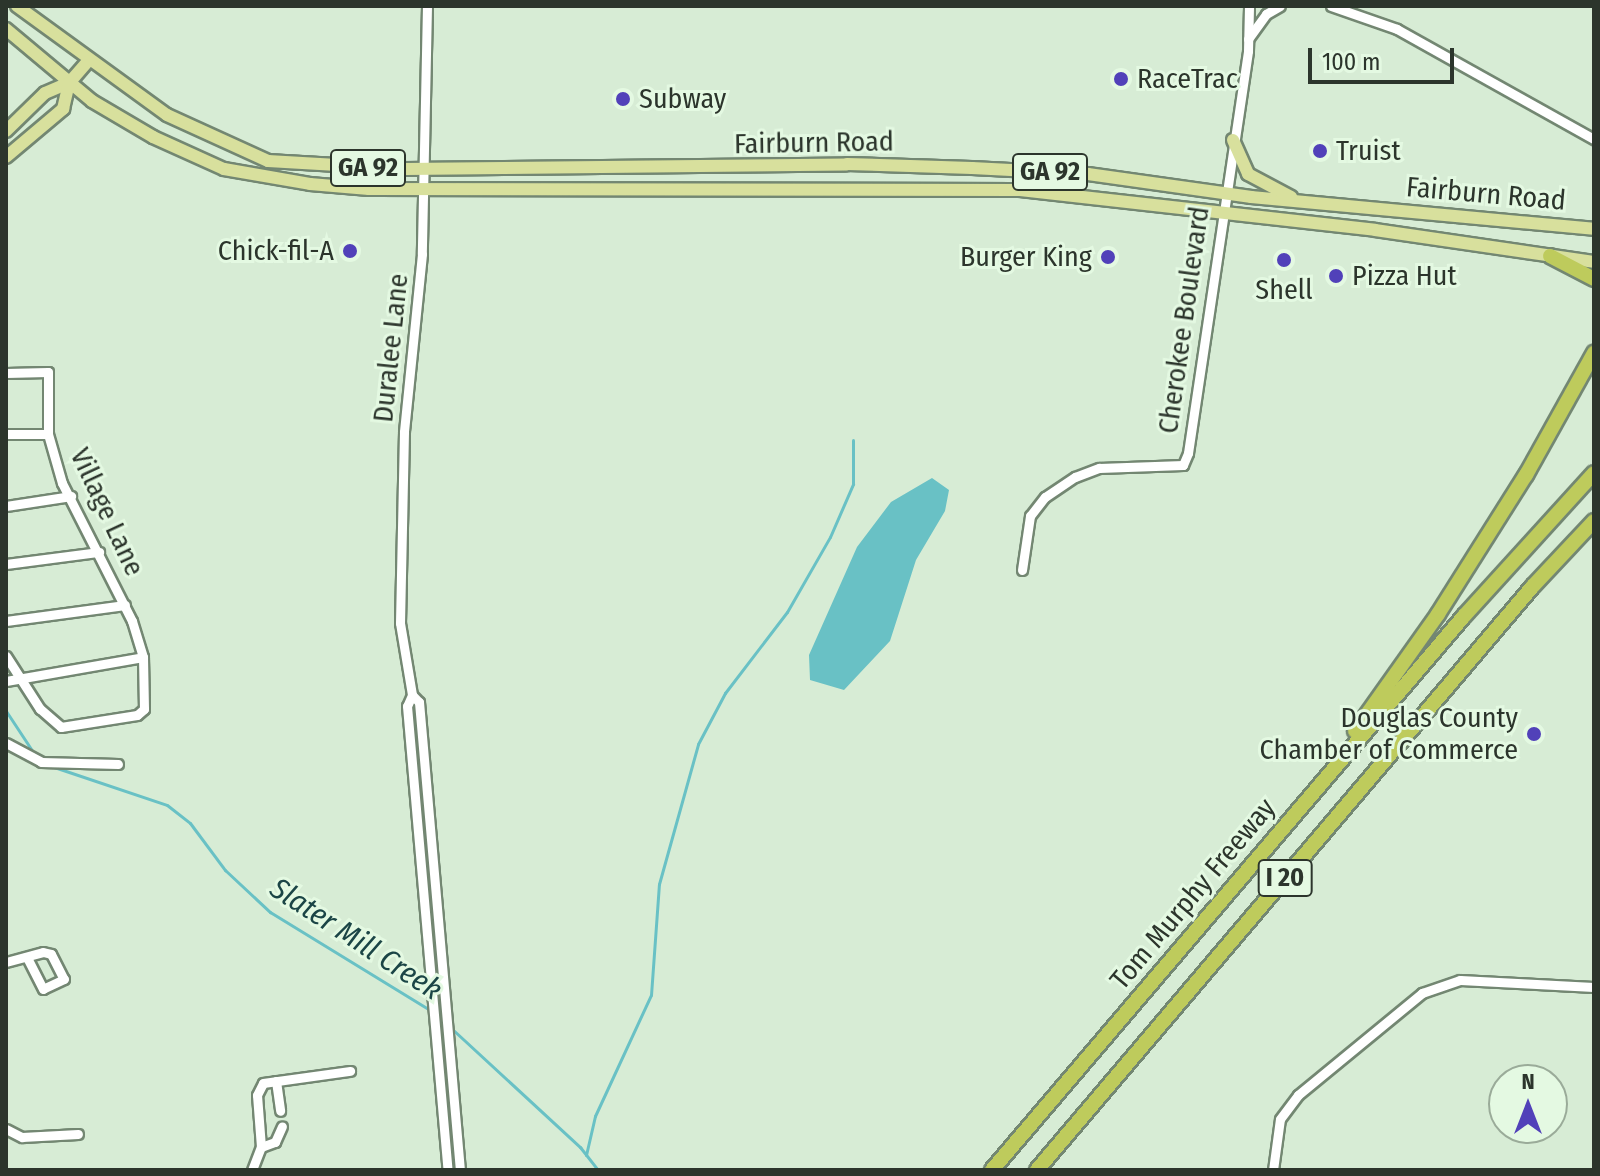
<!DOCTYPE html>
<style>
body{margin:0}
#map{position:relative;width:1600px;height:1176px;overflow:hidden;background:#d7ecd5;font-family:"Fira Sans Condensed",sans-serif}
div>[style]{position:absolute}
.water>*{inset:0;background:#69c1c5}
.stream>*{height:3px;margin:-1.5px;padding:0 1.5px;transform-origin:1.5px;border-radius:1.5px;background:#69c1c5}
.roads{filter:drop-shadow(2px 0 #738772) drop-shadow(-2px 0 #738772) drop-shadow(0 2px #738772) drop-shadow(0 -2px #738772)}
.minor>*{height:9px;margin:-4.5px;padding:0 4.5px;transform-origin:4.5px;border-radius:4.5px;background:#fff}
.major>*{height:12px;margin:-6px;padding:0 6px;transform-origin:6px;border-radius:6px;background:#d8e09d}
.highway>*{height:14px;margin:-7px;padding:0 7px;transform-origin:7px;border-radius:7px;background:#becb5c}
.dots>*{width:22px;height:22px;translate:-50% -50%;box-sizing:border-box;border:4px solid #e4f9e2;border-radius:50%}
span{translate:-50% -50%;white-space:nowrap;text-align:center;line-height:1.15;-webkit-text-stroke:6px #e4f9e2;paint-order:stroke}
.shield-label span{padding:2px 6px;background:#e4f9e2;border:2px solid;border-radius:6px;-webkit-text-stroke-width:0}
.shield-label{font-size:26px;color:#2c352c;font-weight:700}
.poi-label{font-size:28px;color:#2c352c}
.left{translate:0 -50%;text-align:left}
.right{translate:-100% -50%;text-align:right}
.street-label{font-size:28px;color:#2c352c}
.water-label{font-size:30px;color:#1b4546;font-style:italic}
.frame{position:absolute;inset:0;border:8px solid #2c352c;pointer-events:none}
.north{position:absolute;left:1488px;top:1064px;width:80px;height:80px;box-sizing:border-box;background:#e4f9e2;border:2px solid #9aab99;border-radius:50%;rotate:0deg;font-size:22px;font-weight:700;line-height:32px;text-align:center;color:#2c352c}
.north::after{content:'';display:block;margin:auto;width:28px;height:36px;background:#5141b9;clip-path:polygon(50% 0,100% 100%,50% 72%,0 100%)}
.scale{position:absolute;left:1308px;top:48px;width:146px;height:36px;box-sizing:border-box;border:4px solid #2c352c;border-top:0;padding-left:10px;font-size:24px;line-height:28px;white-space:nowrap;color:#2c352c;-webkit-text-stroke:6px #e4f9e2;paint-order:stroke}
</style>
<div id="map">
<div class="water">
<div style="clip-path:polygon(932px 478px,949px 490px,945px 511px,916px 560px,890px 641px,844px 690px,810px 680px,809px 655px,857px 547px,891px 502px)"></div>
</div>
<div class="stream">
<div style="left:6px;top:711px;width:53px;rotate:56.6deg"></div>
<div style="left:51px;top:766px;width:122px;rotate:18.6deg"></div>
<div style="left:167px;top:805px;width:29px;rotate:38deg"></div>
<div style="left:190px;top:823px;width:59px;rotate:53.3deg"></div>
<div style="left:225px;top:870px;width:62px;rotate:43deg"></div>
<div style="left:270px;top:912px;width:188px;rotate:31.5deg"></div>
<div style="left:451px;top:1028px;width:176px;rotate:42.7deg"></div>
<div style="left:580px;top:1147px;width:29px;rotate:52deg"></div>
<div style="left:586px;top:1155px;width:40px;rotate:-77deg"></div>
<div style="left:595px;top:1116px;width:133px;rotate:-65.2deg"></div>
<div style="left:651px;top:995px;width:111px;rotate:-85.9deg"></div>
<div style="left:659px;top:884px;width:145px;rotate:-74.4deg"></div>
<div style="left:698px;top:744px;width:58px;rotate:-62.1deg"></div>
<div style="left:725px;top:693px;width:102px;rotate:-52.6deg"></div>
<div style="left:787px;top:612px;width:86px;rotate:-60.2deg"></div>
<div style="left:830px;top:537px;width:58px;rotate:-66.5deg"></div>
<div style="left:853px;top:484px;width:44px;rotate:-90deg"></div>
</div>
<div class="roads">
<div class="minor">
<div style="left:427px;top:6px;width:248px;rotate:91.2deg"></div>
<div style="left:422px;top:254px;width:179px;rotate:95.8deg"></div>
<div style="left:404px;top:432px;width:191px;rotate:91.2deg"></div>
<div style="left:400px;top:623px;width:73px;rotate:80.5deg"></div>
<div style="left:412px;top:695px;width:10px;rotate:45deg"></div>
<div style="left:419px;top:702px;width:470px;rotate:85deg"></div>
<div style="left:1331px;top:6px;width:70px;rotate:19.2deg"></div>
<div style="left:1397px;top:29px;width:226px;rotate:29.2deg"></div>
<div style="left:1248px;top:39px;width:31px;rotate:-54deg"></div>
<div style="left:1266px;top:14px;width:16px;rotate:-30deg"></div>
<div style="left:6px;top:373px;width:42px;rotate:-1.4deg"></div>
<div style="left:48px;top:372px;width:62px;rotate:90deg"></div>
<div style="left:48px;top:434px;width:51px;rotate:74.1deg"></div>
<div style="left:62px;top:483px;width:155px;rotate:63.1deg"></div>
<div style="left:132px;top:621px;width:38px;rotate:73deg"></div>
<div style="left:143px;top:657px;width:52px;rotate:88.9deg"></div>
<div style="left:144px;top:709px;width:9px;rotate:139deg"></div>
<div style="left:137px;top:715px;width:77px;rotate:171deg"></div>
<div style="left:61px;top:727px;width:28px;rotate:-139deg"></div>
<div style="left:40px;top:709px;width:63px;rotate:-122.7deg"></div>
<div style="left:6px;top:434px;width:42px"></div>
<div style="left:6px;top:506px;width:66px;rotate:-8.7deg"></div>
<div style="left:6px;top:564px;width:94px;rotate:-7.4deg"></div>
<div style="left:1022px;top:570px;width:55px;rotate:-81.6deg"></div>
<div style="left:1030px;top:516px;width:24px;rotate:-52deg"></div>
<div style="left:1045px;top:497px;width:36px;rotate:-34deg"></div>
<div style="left:1075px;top:477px;width:26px;rotate:-21deg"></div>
<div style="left:1099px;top:468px;width:84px;rotate:-2deg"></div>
<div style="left:1183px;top:465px;width:13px;rotate:-67deg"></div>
<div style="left:1188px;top:453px;width:406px;rotate:-81.5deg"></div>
<div style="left:1248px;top:51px;width:45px;rotate:-88.7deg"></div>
<div style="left:6px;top:621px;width:120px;rotate:-7.7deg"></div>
<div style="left:6px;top:681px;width:139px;rotate:-9.9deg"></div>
<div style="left:412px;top:695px;width:12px;rotate:114deg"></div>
<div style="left:407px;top:706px;width:466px;rotate:85deg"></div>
<div style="left:6px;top:743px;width:40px;rotate:28deg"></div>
<div style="left:41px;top:762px;width:77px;rotate:1.5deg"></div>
<div style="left:6px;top:962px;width:38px;rotate:-15deg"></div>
<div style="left:43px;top:952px;width:8px;rotate:14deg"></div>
<div style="left:51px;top:954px;width:28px;rotate:63deg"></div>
<div style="left:64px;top:979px;width:23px;rotate:155deg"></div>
<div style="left:43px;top:989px;width:35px;rotate:-117deg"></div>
<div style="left:276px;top:1081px;width:30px;rotate:82deg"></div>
<div style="left:6px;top:1129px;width:18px;rotate:27deg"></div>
<div style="left:22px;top:1137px;width:56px;rotate:-3.1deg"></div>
<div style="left:261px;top:1147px;width:15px;rotate:-20deg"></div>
<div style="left:275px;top:1142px;width:17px;rotate:-66deg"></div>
<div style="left:252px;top:1170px;width:25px;rotate:-69deg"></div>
<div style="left:261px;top:1147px;width:52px;rotate:-94.4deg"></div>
<div style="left:257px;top:1095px;width:13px;rotate:-63deg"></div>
<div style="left:263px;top:1083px;width:88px;rotate:-7.9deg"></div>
<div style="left:1273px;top:1170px;width:51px;rotate:-82.2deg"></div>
<div style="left:1280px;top:1119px;width:30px;rotate:-53deg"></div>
<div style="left:1298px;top:1095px;width:161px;rotate:-39.4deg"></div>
<div style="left:1422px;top:993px;width:40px;rotate:-18.9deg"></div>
<div style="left:1460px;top:980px;width:134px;rotate:3deg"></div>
</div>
<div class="major">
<div style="left:17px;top:6px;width:185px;rotate:36deg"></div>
<div style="left:167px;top:115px;width:111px;rotate:24.5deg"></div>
<div style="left:268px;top:161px;width:138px;rotate:3.3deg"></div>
<div style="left:406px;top:169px;width:441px;rotate:-0.6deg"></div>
<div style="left:847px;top:164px;width:125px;rotate:1.8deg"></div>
<div style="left:972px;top:168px;width:116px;rotate:3deg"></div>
<div style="left:1088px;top:174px;width:165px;rotate:8deg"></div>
<div style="left:1251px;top:197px;width:344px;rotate:5.3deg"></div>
<div style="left:6px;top:29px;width:112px;rotate:39.9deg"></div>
<div style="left:92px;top:101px;width:71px;rotate:30.5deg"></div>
<div style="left:153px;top:137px;width:78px;rotate:24.3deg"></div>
<div style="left:224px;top:169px;width:87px;rotate:9.9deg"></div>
<div style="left:310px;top:184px;width:59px;rotate:4.8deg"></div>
<div style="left:369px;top:189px;width:651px;rotate:0.09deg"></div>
<div style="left:1020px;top:190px;width:357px;rotate:6.4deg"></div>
<div style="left:1375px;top:230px;width:221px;rotate:8.3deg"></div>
<div style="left:6px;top:131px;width:54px;rotate:-44.3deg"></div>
<div style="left:45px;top:93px;width:26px;rotate:-23deg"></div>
<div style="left:69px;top:83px;width:28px;rotate:-49deg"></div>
<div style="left:1233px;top:140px;width:37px;rotate:66deg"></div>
<div style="left:1248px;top:174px;width:49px;rotate:28.1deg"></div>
<div style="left:6px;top:157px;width:75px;rotate:-40.1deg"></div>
<div style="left:63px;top:109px;width:27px;rotate:-77deg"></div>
</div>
<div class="highway">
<div style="left:1550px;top:256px;width:50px;rotate:27.6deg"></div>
<div style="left:1355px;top:731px;width:143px;rotate:-54.6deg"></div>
<div style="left:1438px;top:614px;width:165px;rotate:-57.7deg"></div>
<div style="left:1526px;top:475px;width:140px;rotate:-60.9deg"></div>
<div style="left:992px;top:1170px;width:728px;rotate:-49.57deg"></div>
<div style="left:1464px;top:616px;width:193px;rotate:-47.7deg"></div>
<div style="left:1037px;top:1170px;width:766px;rotate:-49.66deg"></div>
<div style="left:1533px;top:586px;width:89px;rotate:-46.8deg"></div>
</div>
</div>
<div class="dots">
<div style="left:1121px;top:79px;background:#5141b9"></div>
<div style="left:623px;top:99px;background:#5141b9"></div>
<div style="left:1320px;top:151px;background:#5141b9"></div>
<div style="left:350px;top:251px;background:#5141b9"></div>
<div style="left:1108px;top:257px;background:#5141b9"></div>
<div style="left:1284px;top:260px;background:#5141b9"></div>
<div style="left:1336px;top:276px;background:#5141b9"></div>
<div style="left:1534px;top:734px;background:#5141b9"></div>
</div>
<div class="shield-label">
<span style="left:368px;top:168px">GA 92</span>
<span style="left:1050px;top:172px">GA 92</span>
<span style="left:1285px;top:878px">I 20</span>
</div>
<div class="poi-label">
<span class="left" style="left:1137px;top:79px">RaceTrac</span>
<span class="left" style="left:639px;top:99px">Subway</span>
<span class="left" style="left:1336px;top:151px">Truist</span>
<span class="right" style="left:334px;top:251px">Chick-fil-A</span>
<span class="right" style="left:1092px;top:257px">Burger King</span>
<span class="left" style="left:1352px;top:276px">Pizza Hut</span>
<span style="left:1284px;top:290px">Shell</span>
<span class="right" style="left:1518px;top:734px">Douglas County<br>Chamber of Commerce</span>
</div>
<div class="street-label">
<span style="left:814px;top:143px;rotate:-1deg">Fairburn Road</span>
<span style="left:1486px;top:194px;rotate:5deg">Fairburn Road</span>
<span style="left:1184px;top:320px;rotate:-82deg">Cherokee Boulevard</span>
<span style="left:391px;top:348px;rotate:-84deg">Duralee Lane</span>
<span style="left:107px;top:512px;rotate:65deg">Village Lane</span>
<span style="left:1193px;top:894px;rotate:-50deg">Tom Murphy Freeway</span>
</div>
<div class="water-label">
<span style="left:356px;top:939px;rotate:33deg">Slater Mill Creek</span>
</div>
<div class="frame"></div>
<div class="north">N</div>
<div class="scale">100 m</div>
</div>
